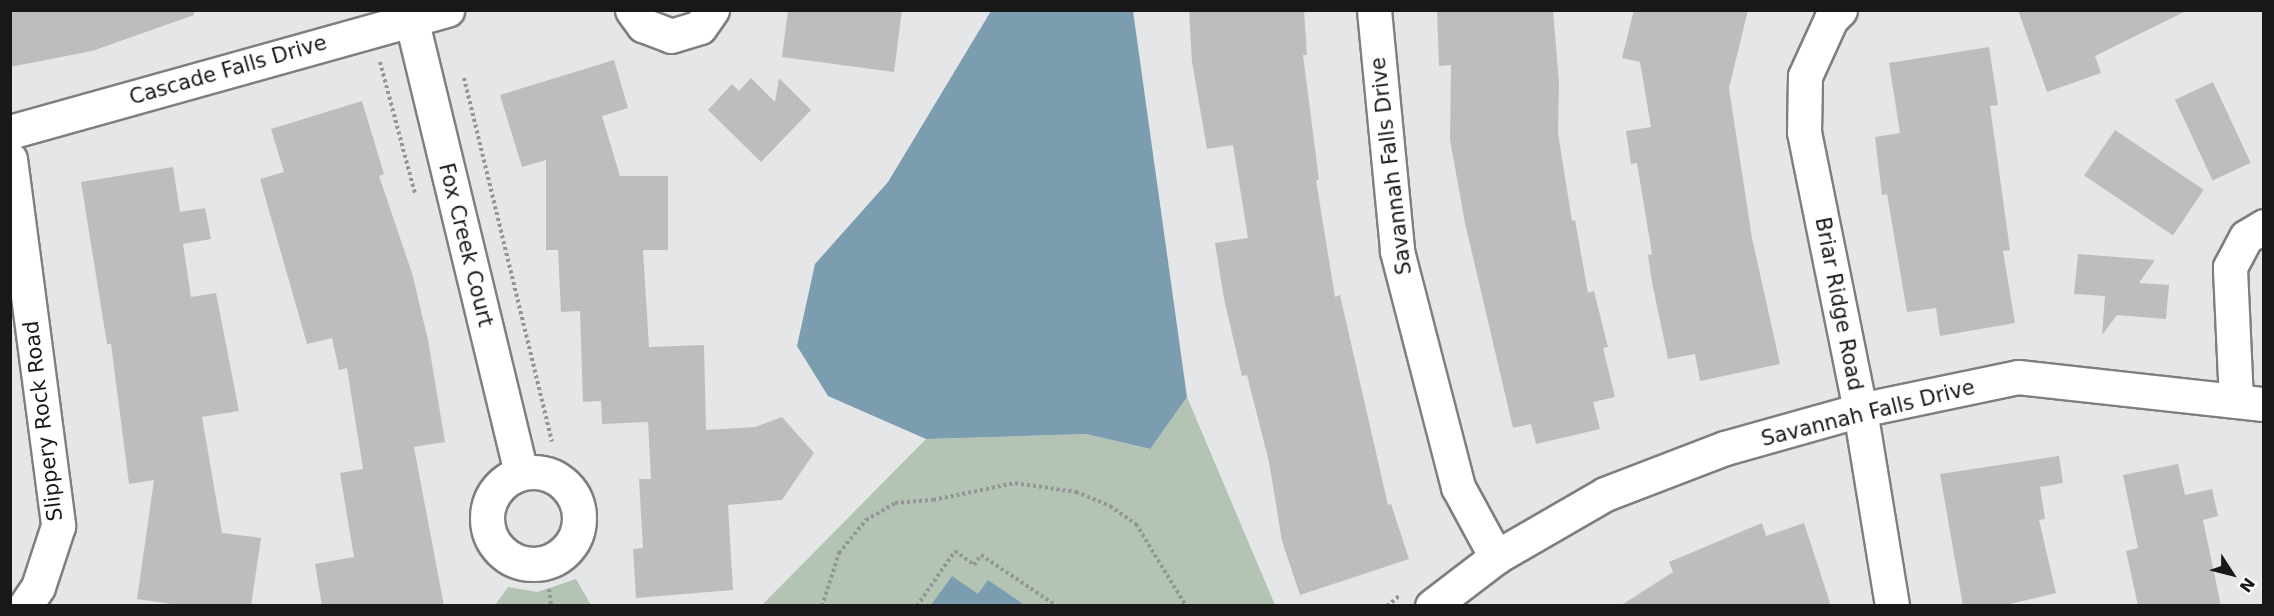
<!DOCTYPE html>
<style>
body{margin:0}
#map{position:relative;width:2274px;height:616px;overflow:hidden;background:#e5e6e8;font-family:"DejaVu Sans",sans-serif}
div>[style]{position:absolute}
.green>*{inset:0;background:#b4c4b4}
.water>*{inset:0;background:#7c9daf}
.building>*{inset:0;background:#bebdbe;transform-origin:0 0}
.path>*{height:4px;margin-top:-2px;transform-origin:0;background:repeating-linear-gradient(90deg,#949596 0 3px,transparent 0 6px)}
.roads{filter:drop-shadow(2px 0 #7e7f80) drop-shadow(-2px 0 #7e7f80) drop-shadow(0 2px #7e7f80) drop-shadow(0 -2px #7e7f80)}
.minor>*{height:33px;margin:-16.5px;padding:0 16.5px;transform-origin:16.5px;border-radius:16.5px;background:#fff}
.minor>.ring{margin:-16.5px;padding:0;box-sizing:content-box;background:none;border:33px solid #fff;border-radius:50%}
span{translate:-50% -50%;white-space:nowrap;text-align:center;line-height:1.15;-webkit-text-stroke:6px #fff;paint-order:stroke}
.street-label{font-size:21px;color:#181818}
.frame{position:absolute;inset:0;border:12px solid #181818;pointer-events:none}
.north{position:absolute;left:2202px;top:544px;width:60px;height:60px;-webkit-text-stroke:4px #fff;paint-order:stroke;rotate:126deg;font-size:16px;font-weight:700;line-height:24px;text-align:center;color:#181818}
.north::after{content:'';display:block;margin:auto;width:21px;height:27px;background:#181818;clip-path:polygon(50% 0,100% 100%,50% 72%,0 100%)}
</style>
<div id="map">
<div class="green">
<div style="clip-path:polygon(1187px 397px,1275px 605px,761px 606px,926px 439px,1086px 434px,1149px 449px)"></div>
<div style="clip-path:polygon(576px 579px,591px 605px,495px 605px,508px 587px,537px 592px)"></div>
</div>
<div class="water">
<div style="clip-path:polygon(991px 11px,1133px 11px,1187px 397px,1150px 449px,1086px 434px,926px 439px,828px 396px,797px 346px,815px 264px,888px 182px)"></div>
<div style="clip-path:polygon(952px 576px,978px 594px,988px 580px,1023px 604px,1046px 605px,931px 605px)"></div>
</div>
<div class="building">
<div style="clip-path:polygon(10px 10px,194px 10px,194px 15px,92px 51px,10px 67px)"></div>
<div style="clip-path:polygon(788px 10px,902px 10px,894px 72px,782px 57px)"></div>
<div style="clip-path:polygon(1189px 10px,1304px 10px,1307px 55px,1303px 55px,1319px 180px,1316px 180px,1335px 297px,1340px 295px,1388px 505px,1391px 504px,1409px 559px,1300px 595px,1282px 541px,1269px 462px,1247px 375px,1242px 376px,1224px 299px,1215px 243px,1248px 238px,1233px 145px,1207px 149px,1192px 62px)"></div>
<div style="clip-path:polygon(1437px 10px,1553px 10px,1559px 83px,1558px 133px,1572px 221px,1575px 220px,1588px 293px,1594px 291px,1608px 347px,1603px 348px,1615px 397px,1593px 402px,1600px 429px,1536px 444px,1531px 424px,1513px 428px,1465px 223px,1450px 140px,1451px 65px,1439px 66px)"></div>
<div style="clip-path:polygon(1634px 10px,1748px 10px,1729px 88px,1752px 238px,1780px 364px,1700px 381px,1695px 354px,1668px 359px,1652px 282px,1648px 255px,1652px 254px,1637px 163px,1631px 164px,1626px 131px,1651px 127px,1640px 62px,1622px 58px)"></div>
<div style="clip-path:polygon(2018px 10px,2188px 10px,2095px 56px,2101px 73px,2047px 92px)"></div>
<div style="clip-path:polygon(1989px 47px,1998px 105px,1990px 106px,2010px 250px,2003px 251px,2015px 323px,1940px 336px,1936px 308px,1907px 312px,1887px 194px,1882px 195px,1875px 137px,1900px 133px,1889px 63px)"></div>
<div style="clip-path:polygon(614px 60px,628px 108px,602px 116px,620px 176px,668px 176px,668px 250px,643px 250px,649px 347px,704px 345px,706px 430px,755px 427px,782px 417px,814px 453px,782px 500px,728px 505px,733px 590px,636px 598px,633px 549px,643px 548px,639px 479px,651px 479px,648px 422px,602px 424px,601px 401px,583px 402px,580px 311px,561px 312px,558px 250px,546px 250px,546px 160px,522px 167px,500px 95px)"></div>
<div style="clip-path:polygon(751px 78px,775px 102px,779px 78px,811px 110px,761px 162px,708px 110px,732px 84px,739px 91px)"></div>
<div style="left:2213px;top:82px;width:89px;height:42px;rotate:65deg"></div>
<div style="clip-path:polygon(362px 101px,384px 174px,379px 176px,412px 273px,428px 340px,445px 442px,414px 447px,444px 606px,322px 606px,315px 564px,354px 557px,340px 473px,363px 469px,347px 368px,339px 370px,332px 338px,307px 344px,260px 179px,284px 172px,271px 129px)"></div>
<div style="left:2115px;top:130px;width:107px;height:55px;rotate:34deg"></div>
<div style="clip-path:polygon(173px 167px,180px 212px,205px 208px,211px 239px,183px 244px,191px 297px,216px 293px,239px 411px,202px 417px,222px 533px,261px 538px,251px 606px,185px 606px,137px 599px,154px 480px,129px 484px,111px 344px,107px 344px,81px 182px)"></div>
<div style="clip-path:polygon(2078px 254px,2155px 260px,2139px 283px,2169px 285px,2166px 319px,2117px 315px,2102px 335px,2105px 296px,2074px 294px)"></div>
<div style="clip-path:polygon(2059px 456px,2063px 483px,2040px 487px,2045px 519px,2039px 520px,2056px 593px,2002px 606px,1963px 606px,1940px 474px)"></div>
<div style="clip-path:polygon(2178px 464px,2185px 495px,2212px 489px,2218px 516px,2203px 520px,2221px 606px,2138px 606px,2126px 551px,2138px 548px,2123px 475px)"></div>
<div style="clip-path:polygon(1762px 523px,1766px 536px,1804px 523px,1831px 606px,1620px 606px,1673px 572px,1669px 562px)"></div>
</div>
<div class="path">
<div style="left:380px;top:62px;width:137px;rotate:75.1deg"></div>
<div style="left:464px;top:78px;width:374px;rotate:76.4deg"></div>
<div style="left:549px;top:589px;width:17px;rotate:83deg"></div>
<div style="left:822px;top:606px;width:56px;rotate:-72.2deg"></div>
<div style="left:839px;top:553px;width:43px;rotate:-50.7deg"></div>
<div style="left:866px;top:520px;width:34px;rotate:-30deg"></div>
<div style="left:895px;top:503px;width:38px;rotate:-5deg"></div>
<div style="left:933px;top:500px;width:84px;rotate:-11.7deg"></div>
<div style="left:1015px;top:483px;width:62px;rotate:8.4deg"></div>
<div style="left:1076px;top:492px;width:37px;rotate:22deg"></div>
<div style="left:1110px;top:506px;width:32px;rotate:35deg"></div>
<div style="left:1136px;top:524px;width:96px;rotate:58.6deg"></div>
<div style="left:917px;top:606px;width:67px;rotate:-55.4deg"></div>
<div style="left:955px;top:551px;width:24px;rotate:36deg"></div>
<div style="left:974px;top:565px;width:12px;rotate:-55deg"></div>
<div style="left:981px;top:555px;width:92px;rotate:33.9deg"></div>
<div style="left:1387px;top:606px;width:16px;rotate:-40deg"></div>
</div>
<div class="roads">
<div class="minor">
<div style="left:632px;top:10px;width:19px;rotate:54deg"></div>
<div style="left:643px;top:25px;width:30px;rotate:21deg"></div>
<div style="left:671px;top:36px;width:30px;rotate:-17deg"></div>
<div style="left:700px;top:27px;width:21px;rotate:-55deg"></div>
<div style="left:1374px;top:10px;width:242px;rotate:84.5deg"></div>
<div style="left:1397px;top:251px;width:244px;rotate:75.5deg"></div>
<div style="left:1458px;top:487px;width:80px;rotate:61.5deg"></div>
<div style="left:1840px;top:10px;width:13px;rotate:135deg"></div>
<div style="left:1831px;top:19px;width:63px;rotate:114.5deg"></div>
<div style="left:1805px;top:76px;width:56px;rotate:91deg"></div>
<div style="left:1804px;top:132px;width:284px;rotate:78.6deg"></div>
<div style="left:1860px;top:410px;width:199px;rotate:80.7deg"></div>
<div style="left:411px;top:18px;width:468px;rotate:76.4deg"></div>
<div style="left:10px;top:132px;width:454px;rotate:-15.6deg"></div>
<div style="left:10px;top:159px;width:370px;rotate:82.5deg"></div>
<div style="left:58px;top:526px;width:64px;rotate:108.2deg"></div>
<div style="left:38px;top:587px;width:23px;rotate:124deg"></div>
<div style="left:2236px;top:401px;width:134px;rotate:-92.6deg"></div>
<div style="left:2230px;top:267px;width:34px;rotate:-62deg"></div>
<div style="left:2246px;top:237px;width:21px;rotate:-31deg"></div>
<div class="ring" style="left:487px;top:472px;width:59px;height:59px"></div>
<div style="left:1432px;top:606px;width:81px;rotate:-37.4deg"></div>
<div style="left:1496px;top:557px;width:126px;rotate:-30deg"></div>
<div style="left:1605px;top:494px;width:129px;rotate:-21deg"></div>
<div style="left:1725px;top:448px;width:140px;rotate:-15.7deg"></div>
<div style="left:1860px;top:410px;width:161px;rotate:-11.8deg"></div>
<div style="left:2018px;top:377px;width:247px;rotate:6.3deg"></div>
</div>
</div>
<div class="street-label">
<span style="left:228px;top:70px;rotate:-16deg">Cascade Falls Drive</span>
<span style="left:1391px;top:166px;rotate:-97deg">Savannah Falls Drive</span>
<span style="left:466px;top:245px;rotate:76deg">Fox Creek Court</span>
<span style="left:1839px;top:304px;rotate:79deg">Briar Ridge Road</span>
<span style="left:1868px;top:413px;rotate:-14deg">Savannah Falls Drive</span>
<span style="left:43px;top:421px;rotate:-97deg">Slippery Rock Road</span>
</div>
<div class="frame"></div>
<div class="north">N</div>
</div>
